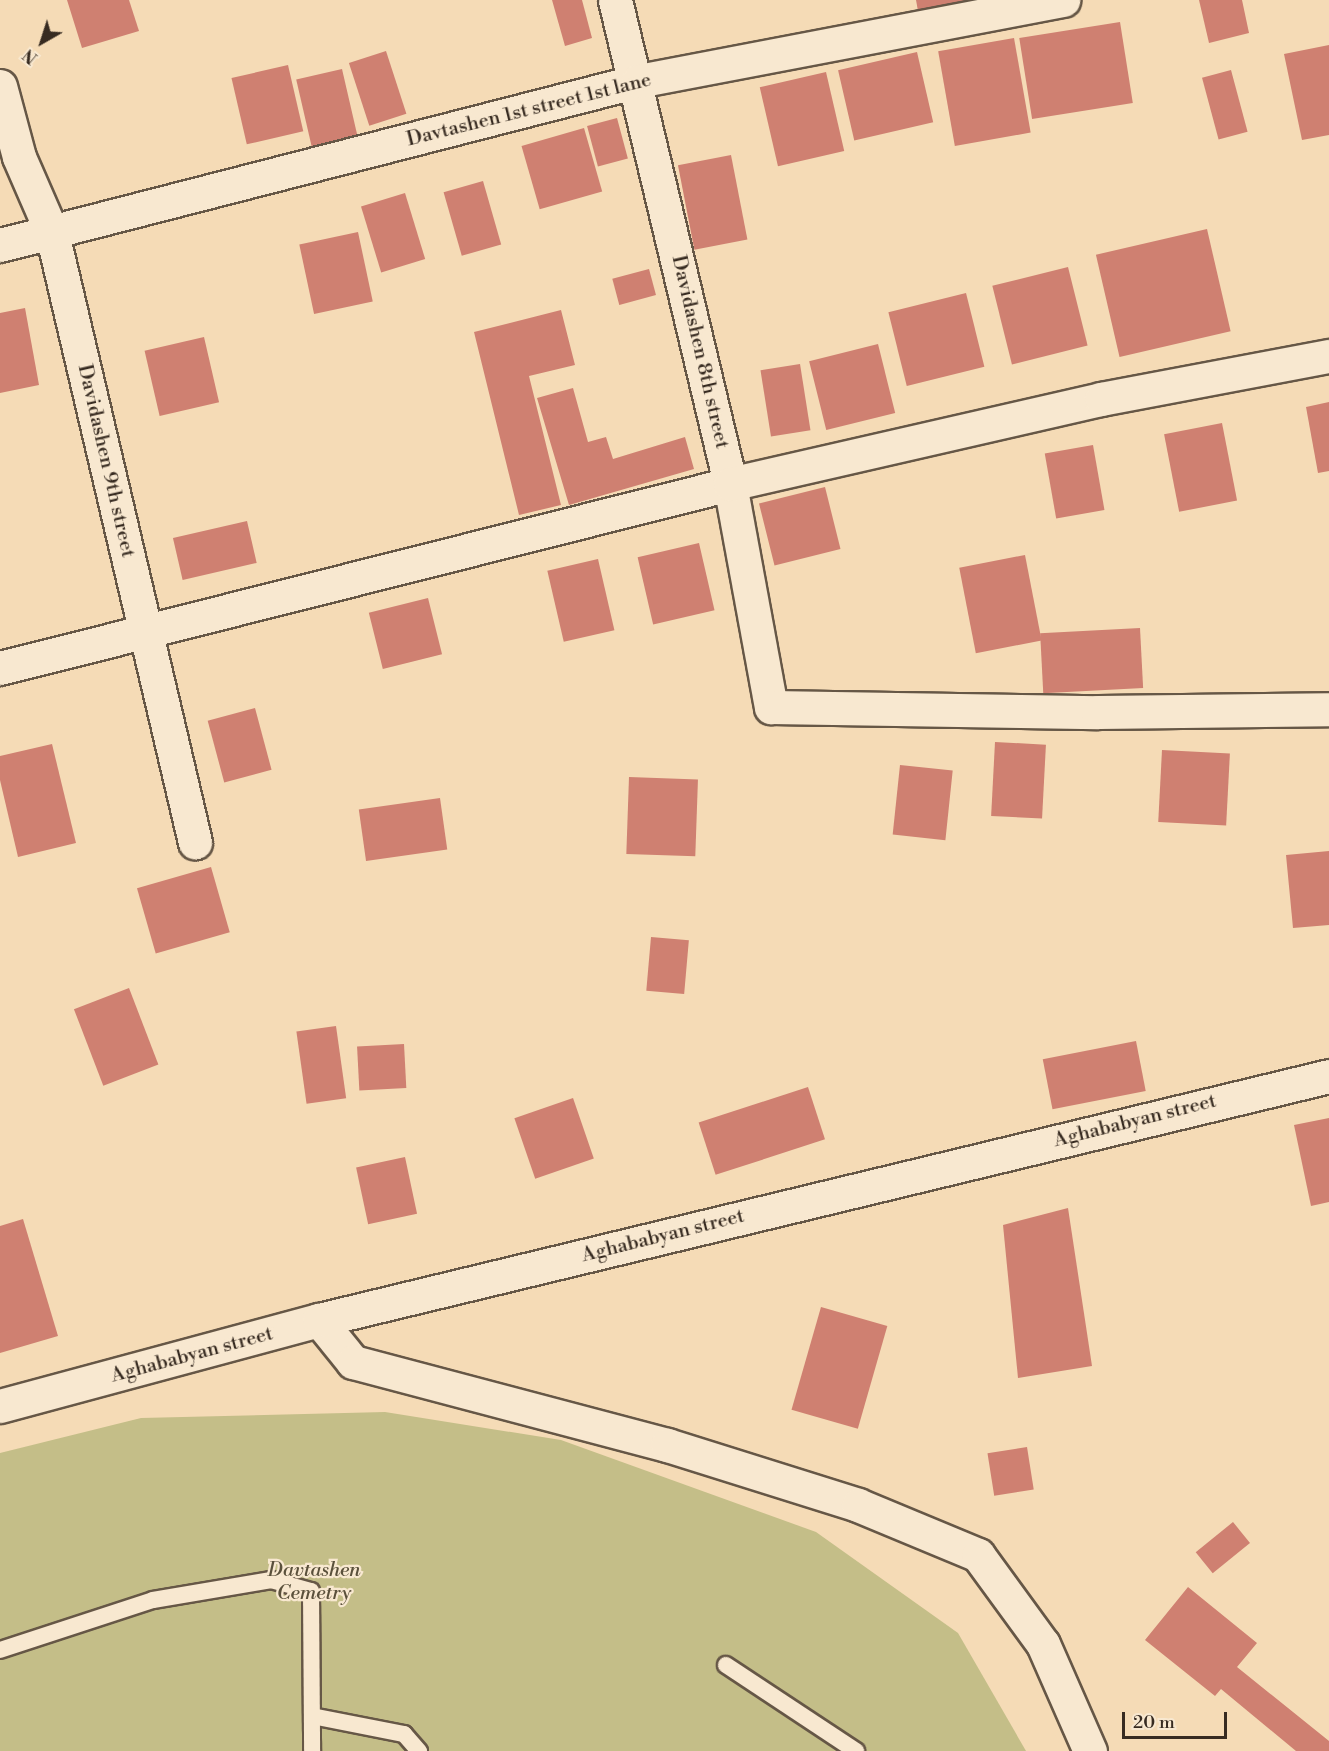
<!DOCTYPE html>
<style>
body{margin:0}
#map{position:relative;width:1329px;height:1751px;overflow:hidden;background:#f5dbb6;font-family:"Libre Bodoni",serif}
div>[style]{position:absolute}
.green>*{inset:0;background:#c4be88}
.building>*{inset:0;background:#cf8071;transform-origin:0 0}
.roads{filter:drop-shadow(2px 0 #665746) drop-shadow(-2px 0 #665746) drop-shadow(0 2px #665746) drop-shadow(0 -2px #665746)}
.lane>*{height:16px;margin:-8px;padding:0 8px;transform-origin:8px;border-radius:8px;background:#f8e8d0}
.street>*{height:33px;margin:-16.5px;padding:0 16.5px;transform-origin:16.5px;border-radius:16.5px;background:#f8e8d0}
.secondary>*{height:33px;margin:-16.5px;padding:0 16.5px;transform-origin:16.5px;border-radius:16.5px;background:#f8e8d0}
span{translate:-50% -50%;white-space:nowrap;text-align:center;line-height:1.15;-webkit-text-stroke:4.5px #f8e8d0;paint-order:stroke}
.street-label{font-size:20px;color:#372b21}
.park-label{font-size:20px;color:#5a503b;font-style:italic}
.north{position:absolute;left:12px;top:12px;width:60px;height:60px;-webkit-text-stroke:4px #f8e8d0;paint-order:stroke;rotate:219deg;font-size:16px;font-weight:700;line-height:24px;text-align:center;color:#372b21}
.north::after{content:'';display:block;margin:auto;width:21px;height:27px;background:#372b21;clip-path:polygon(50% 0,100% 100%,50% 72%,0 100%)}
.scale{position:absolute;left:1122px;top:1712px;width:105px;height:27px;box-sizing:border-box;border:3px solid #372b21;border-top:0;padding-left:8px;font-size:18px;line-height:21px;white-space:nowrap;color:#372b21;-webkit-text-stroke:4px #f8e8d0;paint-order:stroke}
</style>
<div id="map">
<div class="green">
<div style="clip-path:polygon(385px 1412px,561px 1440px,816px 1532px,958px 1633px,1026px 1751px,0 1751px,0 1453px,141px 1418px)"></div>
</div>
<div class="building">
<div style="clip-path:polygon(67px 0,129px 0,139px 31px,82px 48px)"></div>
<div style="clip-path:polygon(552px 0,582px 0,592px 38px,565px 46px)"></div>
<div style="clip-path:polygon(916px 0,966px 0,966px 1px,918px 11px)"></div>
<div style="clip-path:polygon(1199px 0,1242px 0,1249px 33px,1209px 43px)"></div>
<div style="left:1120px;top:22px;width:82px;height:102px;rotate:81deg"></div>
<div style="left:1014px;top:38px;width:96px;height:77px;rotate:80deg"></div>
<div style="clip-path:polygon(1329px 45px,1329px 135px,1302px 140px,1284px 54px)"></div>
<div style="left:386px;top:51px;width:66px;height:39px;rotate:72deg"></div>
<div style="left:917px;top:52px;width:72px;height:81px;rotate:77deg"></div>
<div style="left:288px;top:65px;width:68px;height:58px;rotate:77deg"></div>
<div style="left:342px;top:69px;width:69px;height:47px;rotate:77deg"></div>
<div style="left:1231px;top:70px;width:64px;height:30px;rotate:75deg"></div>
<div style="left:826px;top:72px;width:81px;height:68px;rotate:77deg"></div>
<div style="left:617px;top:118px;width:42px;height:31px;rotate:75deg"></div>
<div style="left:584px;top:128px;width:66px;height:65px;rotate:74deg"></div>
<div style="left:731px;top:155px;width:86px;height:54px;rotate:79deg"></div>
<div style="left:483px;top:181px;width:66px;height:41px;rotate:74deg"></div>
<div style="left:405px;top:193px;width:69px;height:46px;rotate:73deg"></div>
<div style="left:1207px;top:229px;width:105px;height:114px;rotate:77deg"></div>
<div style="left:358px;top:232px;width:71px;height:60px;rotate:78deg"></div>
<div style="left:1068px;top:267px;width:81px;height:78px;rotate:76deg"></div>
<div style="left:649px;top:269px;width:27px;height:38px;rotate:75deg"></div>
<div style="left:966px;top:293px;width:76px;height:80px;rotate:76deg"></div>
<div style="clip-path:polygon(25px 308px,39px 385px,0 393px,0 313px)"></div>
<div style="clip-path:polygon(561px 310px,575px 365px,529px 376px,561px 505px,519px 515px,474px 332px)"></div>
<div style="left:204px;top:337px;width:67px;height:61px;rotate:77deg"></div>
<div style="left:878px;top:344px;width:71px;height:71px;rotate:76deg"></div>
<div style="left:800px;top:364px;width:67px;height:40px;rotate:81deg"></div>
<div style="clip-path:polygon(573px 388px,588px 442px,606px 437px,613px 459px,685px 437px,694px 469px,569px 505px,537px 398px)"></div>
<div style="clip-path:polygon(1329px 402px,1329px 471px,1318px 473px,1306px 407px)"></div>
<div style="left:1222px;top:423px;width:79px;height:59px;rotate:79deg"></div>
<div style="left:1093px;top:445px;width:66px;height:49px;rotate:80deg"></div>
<div style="left:825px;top:487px;width:64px;height:68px;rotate:76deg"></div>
<div style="left:247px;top:521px;width:43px;height:76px;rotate:77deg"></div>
<div style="left:699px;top:543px;width:69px;height:63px;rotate:77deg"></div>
<div style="left:1025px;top:555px;width:87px;height:67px;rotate:79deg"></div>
<div style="left:598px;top:559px;width:73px;height:52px;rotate:77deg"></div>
<div style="left:428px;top:598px;width:58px;height:61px;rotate:76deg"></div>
<div style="left:1140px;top:628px;width:60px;height:100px;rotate:87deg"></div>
<div style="left:255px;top:708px;width:64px;height:49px;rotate:75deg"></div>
<div style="left:995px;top:742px;width:51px;height:74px;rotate:3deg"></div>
<div style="clip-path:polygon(52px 744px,76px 843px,18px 857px,0 780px,0 756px)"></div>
<div style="left:1162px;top:750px;width:68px;height:72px;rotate:3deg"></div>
<div style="left:900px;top:765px;width:53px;height:70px;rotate:6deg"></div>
<div style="left:629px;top:777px;width:69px;height:77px;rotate:2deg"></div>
<div style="left:440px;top:798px;width:52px;height:82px;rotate:82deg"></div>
<div style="clip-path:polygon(1329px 851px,1329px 925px,1293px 928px,1286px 855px)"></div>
<div style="left:211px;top:867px;width:68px;height:77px;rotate:74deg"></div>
<div style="left:651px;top:937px;width:38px;height:54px;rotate:5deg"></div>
<div style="left:129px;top:988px;width:82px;height:59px;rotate:69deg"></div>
<div style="left:336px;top:1026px;width:73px;height:40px;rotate:82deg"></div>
<div style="left:1136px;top:1041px;width:51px;height:95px;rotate:79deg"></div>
<div style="left:404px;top:1044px;width:44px;height:47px;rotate:87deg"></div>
<div style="left:808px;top:1087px;width:55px;height:115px;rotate:72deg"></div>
<div style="left:573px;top:1098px;width:64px;height:62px;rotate:71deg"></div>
<div style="clip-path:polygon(1329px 1118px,1329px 1202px,1311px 1206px,1294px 1125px)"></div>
<div style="left:405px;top:1157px;width:58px;height:50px;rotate:78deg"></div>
<div style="clip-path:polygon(1068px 1208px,1092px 1366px,1018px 1378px,1003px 1225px)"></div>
<div style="clip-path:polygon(23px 1219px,58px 1336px,0 1353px,0 1226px)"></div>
<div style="left:821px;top:1307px;width:69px;height:107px;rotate:16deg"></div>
<div style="left:1027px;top:1447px;width:43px;height:40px;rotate:81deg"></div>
<div style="left:1233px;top:1522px;width:27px;height:48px;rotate:51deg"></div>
<div style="clip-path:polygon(1188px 1587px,1257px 1643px,1237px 1667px,1329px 1741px,1329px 1751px,1296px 1751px,1221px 1689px,1215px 1696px,1145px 1640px)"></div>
</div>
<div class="roads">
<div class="lane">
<div style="left:0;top:1650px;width:161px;rotate:-18.1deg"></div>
<div style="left:153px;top:1600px;width:120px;rotate:-9.6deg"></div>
<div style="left:271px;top:1580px;width:41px;rotate:15.4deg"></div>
<div style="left:311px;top:1591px;width:160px;rotate:89.6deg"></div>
<div style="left:726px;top:1665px;width:156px;rotate:33.5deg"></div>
<div style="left:312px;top:1716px;width:94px;rotate:11.1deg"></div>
<div style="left:404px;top:1734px;width:23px;rotate:49deg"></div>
</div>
<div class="street">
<div style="left:615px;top:0;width:497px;rotate:76.6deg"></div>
<div style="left:730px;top:484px;width:227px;rotate:79.6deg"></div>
<div style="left:771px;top:707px;width:327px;rotate:0.9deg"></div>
<div style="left:1098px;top:712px;width:231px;rotate:-0.7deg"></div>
<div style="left:0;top:86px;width:73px;rotate:75deg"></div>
<div style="left:19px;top:157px;width:83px;rotate:66.5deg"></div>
<div style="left:52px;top:233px;width:626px;rotate:76.79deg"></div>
<div style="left:0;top:245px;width:659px;rotate:-14.42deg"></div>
<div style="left:638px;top:81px;width:433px;rotate:-10.8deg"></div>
<div style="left:0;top:668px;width:753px;rotate:-14.15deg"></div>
<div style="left:730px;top:484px;width:381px;rotate:-12.9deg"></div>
<div style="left:1101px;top:399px;width:232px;rotate:-10.7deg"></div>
<div style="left:319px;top:1320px;width:54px;rotate:51deg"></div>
<div style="left:353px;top:1362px;width:325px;rotate:14.8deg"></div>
<div style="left:667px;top:1445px;width:200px;rotate:17.4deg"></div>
<div style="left:858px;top:1505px;width:130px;rotate:22.6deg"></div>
<div style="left:978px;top:1555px;width:110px;rotate:53.9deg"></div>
<div style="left:1043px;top:1644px;width:117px;rotate:66.3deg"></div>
</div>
<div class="secondary">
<div style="left:0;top:1406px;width:330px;rotate:-15.1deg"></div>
<div style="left:319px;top:1320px;width:1039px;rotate:-13.58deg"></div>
</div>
</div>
<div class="street-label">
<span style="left:529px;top:110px;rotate:-14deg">Davtashen 1st street 1st lane</span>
<span style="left:700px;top:352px;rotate:77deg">Davidashen 8th street</span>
<span style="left:106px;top:461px;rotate:77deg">Davidashen 9th street</span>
<span style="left:1135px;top:1121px;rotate:-14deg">Aghababyan street</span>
<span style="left:663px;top:1236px;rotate:-14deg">Aghababyan street</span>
<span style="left:192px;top:1355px;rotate:-15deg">Aghababyan street</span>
</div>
<div class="park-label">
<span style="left:314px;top:1582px">Davtashen<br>Cemetry</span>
</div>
<div class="north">N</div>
<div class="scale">20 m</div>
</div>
